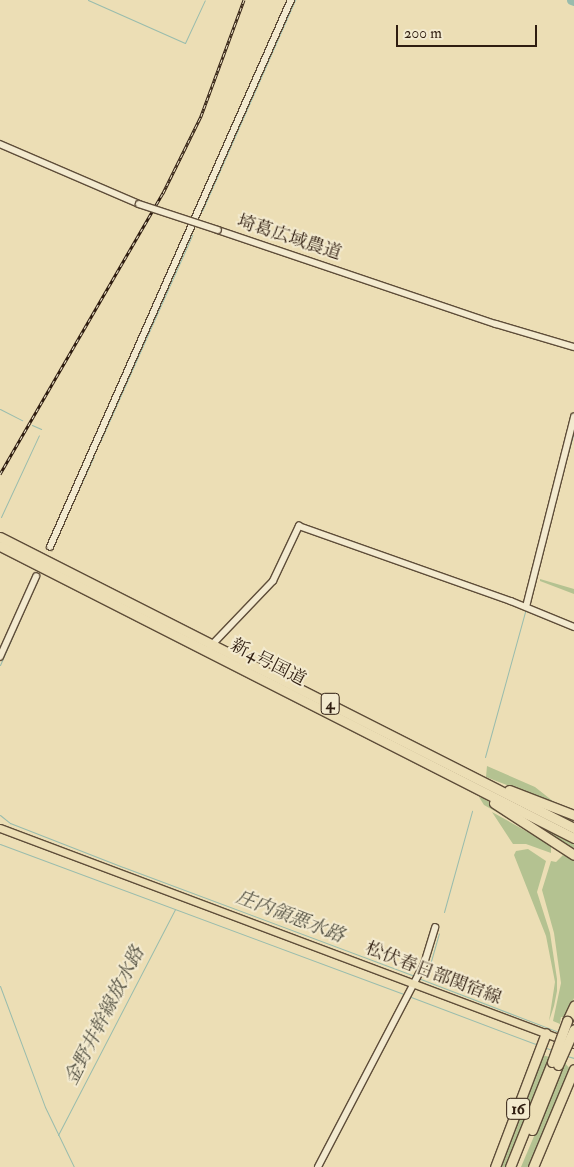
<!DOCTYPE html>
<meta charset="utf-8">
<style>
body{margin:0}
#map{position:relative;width:574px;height:1167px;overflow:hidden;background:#ecdeb5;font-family:"IM FELL Double Pica","Noto Serif JP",serif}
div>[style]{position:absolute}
.green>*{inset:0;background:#b4c291}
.stream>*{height:1px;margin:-0.5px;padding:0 0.5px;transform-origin:0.5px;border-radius:0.5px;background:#99bcad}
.river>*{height:9px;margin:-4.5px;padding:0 4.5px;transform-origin:4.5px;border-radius:4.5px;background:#99bcad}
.roads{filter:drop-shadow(1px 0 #5e4d39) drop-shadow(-1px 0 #5e4d39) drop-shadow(0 1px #5e4d39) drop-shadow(0 -1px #5e4d39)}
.minor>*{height:5.5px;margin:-2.75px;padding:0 2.75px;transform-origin:2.75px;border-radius:2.75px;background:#f3eacf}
.major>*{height:7px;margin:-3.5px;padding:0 3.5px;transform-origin:3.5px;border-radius:3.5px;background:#ecdeb5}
.highway>*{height:9px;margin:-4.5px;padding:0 4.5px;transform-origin:4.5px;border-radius:4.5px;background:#ecdeb5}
.rail>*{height:3px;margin-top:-1.5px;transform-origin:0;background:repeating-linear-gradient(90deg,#f3eacf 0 4px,#2f1d10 0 8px);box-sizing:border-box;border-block:1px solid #2f1d10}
.bridges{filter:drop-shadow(1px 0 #5e4d39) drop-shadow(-1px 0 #5e4d39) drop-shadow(0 1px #5e4d39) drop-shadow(0 -1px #5e4d39)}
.minor-bridge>*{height:5.5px;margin:-2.75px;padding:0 2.75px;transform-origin:2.75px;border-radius:2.75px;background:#f3eacf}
.highway-bridge>*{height:9px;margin:-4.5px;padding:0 4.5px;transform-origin:4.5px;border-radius:4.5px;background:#ecdeb5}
span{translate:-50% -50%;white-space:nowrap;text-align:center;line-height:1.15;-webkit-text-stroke:4px #f3eacf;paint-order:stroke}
.shield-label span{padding:1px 4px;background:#f3eacf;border:1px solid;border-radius:4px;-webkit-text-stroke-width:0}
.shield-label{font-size:16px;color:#2f1d10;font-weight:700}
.street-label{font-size:18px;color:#2f1d10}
.water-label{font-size:19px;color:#4f4d3f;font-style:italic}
.scale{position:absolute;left:396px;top:25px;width:141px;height:22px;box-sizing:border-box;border:2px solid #2f1d10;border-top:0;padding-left:6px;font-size:15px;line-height:18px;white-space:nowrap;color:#2f1d10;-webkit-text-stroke:4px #f3eacf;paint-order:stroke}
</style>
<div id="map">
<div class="green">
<div style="clip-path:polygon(540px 579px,574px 589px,574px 594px,540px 581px)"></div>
<div style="clip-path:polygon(487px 766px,535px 787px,554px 802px,543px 799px,574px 811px,486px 777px)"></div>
<div style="clip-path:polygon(479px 797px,483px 798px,547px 840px,484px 805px)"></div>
<div style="clip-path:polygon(507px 807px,574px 842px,574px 852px)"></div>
<div style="clip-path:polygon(492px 812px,551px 845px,551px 853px,526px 844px,513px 844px)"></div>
<div style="clip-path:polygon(528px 849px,546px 861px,537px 892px,550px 933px,557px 979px,557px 991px,554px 1006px,549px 1021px,555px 982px,546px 936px,514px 855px,516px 851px)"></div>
<div style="clip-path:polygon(563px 855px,574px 860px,574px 998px,566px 1018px,561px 1017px,560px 1024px,553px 1021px,561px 983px,554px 933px,542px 890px,551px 861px,556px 862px)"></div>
<div style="clip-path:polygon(543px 1055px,549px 1057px,529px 1114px,507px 1167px,497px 1167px)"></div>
<div style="clip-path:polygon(565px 1063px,571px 1070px,531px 1167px,521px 1167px)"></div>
</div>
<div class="stream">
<div style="left:88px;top:0;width:106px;rotate:23.9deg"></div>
<div style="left:185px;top:43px;width:47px;rotate:-65.1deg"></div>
<div style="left:202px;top:211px;width:231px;rotate:-66.2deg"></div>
<div style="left:0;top:409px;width:25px;rotate:27deg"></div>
<div style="left:32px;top:425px;width:10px;rotate:24deg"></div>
<div style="left:100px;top:442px;width:227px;rotate:-66deg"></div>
<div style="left:562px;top:474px;width:44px;rotate:-74.1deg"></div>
<div style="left:1px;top:517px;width:90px;rotate:-65.1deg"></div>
<div style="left:66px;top:517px;width:67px;rotate:-65.3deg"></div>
<div style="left:0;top:665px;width:87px;rotate:-66.4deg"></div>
<div style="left:485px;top:757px;width:155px;rotate:-74.6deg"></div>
<div style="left:0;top:815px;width:13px;rotate:39deg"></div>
<div style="left:10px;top:823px;width:121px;rotate:21.3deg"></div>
<div style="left:123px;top:867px;width:312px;rotate:20.5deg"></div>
<div style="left:0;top:844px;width:432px;rotate:20.4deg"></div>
<div style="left:444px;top:912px;width:105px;rotate:-74.5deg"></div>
<div style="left:429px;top:968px;width:36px;rotate:-74deg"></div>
<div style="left:418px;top:978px;width:151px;rotate:21deg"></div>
<div style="left:0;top:986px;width:129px;rotate:69.6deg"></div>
<div style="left:45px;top:1107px;width:67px;rotate:64.2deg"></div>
<div style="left:411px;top:997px;width:136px;rotate:20.7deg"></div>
<div style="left:544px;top:1047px;width:9px;rotate:21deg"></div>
<div style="left:567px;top:1056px;width:7px;rotate:16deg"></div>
<div style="left:58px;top:1135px;width:254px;rotate:-62.6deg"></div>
</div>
<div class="river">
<div style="left:571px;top:0;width:3px;rotate:18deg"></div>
</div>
<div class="roads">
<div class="minor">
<div style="left:0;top:144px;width:151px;rotate:23.3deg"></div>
<div style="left:218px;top:230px;width:293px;rotate:18.7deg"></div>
<div style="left:496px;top:324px;width:81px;rotate:16.4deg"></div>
<div style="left:50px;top:547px;width:598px;rotate:-66.22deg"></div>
<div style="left:526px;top:607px;width:196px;rotate:-75.8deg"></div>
<div style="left:210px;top:647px;width:91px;rotate:-46.3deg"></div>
<div style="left:273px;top:581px;width:61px;rotate:-64.7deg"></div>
<div style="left:299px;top:526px;width:225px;rotate:19.5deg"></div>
<div style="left:511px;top:601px;width:68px;rotate:22.4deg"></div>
<div style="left:0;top:657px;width:88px;rotate:-65.8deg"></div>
<div style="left:318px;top:1167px;width:229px;rotate:-62.4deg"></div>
<div style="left:424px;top:964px;width:38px;rotate:-73deg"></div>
</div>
<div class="major">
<div style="left:0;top:828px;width:613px;rotate:20.62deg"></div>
</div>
<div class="highway">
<div style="left:0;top:537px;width:644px;rotate:26.88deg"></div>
<div style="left:0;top:546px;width:644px;rotate:26.96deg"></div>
<div style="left:509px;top:790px;width:70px;rotate:21deg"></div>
<div style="left:494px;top:803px;width:95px;rotate:33deg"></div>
<div style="left:567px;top:1021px;width:17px;rotate:-65deg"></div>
<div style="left:532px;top:1130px;width:70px;rotate:-68.2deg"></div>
<div style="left:495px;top:1167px;width:143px;rotate:-69.2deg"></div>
<div style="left:510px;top:1167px;width:113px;rotate:-68.2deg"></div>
<div style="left:533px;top:1167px;width:106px;rotate:-67.3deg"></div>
</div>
</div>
<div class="rail">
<div style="left:0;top:474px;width:325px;rotate:-59.9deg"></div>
<div style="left:163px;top:193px;width:86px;rotate:-63.7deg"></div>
<div style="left:201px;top:116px;width:124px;rotate:-69.7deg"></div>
</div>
<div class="bridges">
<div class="minor-bridge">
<div style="left:139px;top:204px;width:83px;rotate:18.2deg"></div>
</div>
<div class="highway-bridge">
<div style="left:552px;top:1062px;width:44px;rotate:-69.9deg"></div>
<div style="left:558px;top:1065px;width:39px;rotate:-66deg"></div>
</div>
</div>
<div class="shield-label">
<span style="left:330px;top:704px">4</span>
<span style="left:518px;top:1109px">16</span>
</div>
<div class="street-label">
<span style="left:289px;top:238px;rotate:18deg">埼葛広域農道</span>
<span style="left:268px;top:663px;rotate:27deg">新4号国道</span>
<span style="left:433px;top:974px;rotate:21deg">松伏春日部関宿線</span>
</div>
<div class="water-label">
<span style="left:290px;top:917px;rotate:21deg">庄内領悪水路</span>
<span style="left:105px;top:1016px;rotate:-63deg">金野井幹線放水路</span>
</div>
<div class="scale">200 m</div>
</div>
